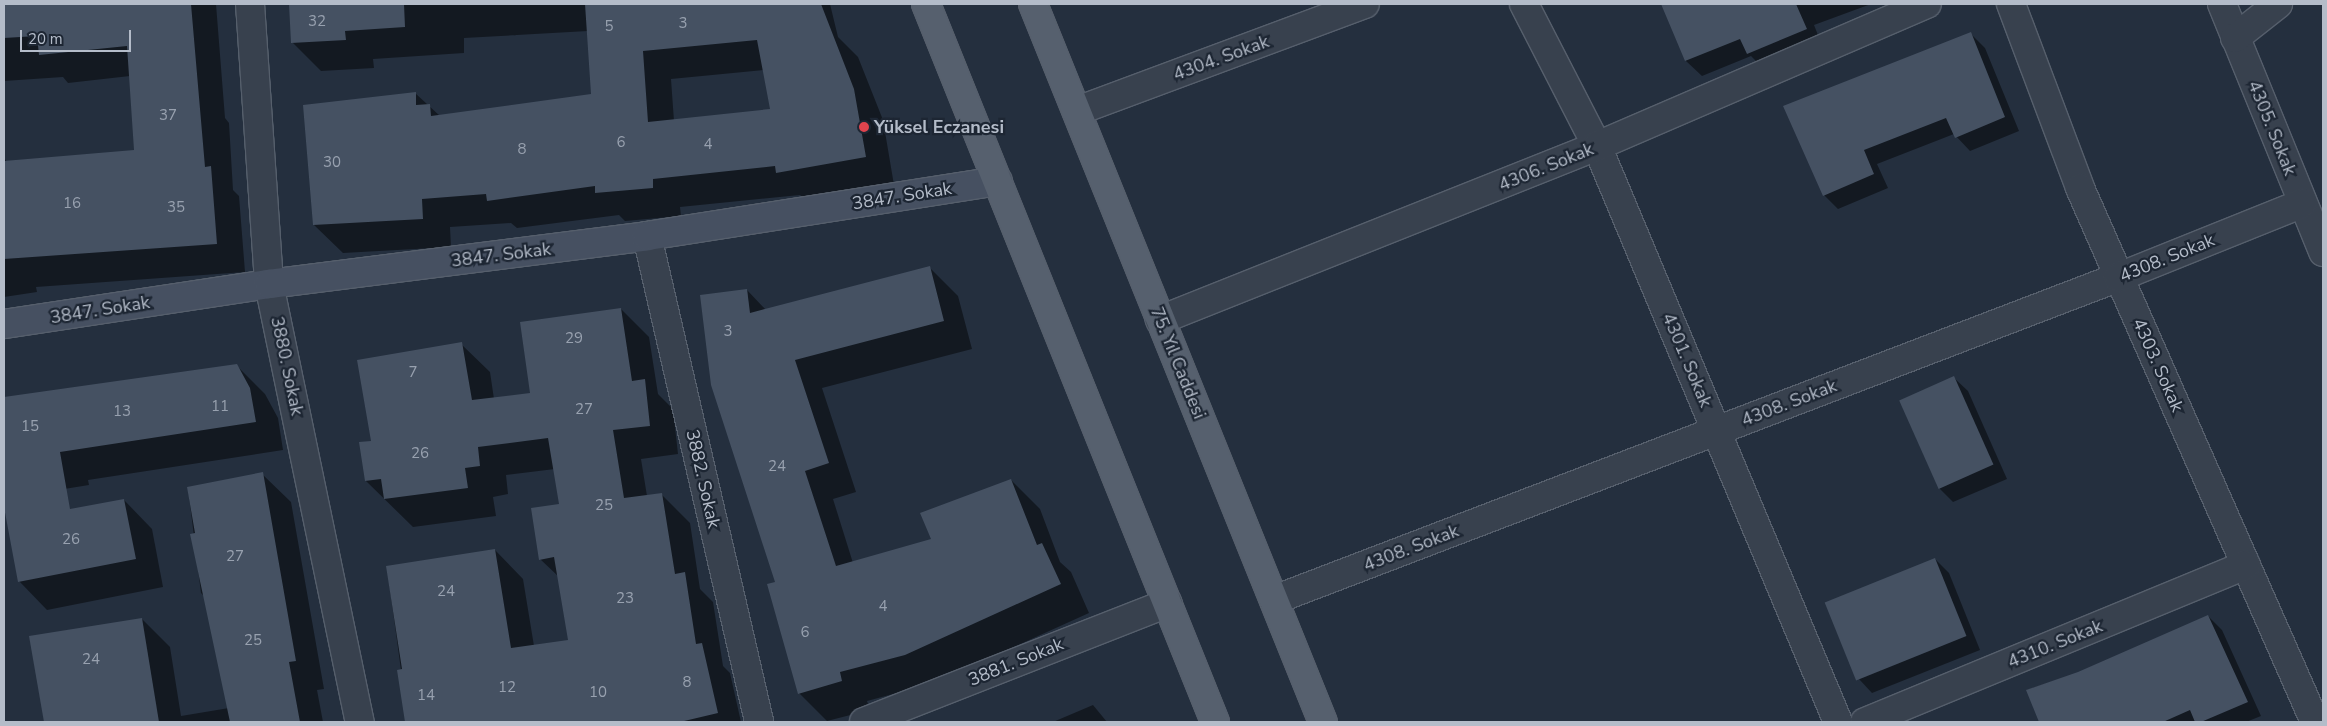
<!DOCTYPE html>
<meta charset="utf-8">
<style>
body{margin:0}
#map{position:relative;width:2327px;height:726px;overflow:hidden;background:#242f3e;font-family:"Nunito Sans",sans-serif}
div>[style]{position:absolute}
.shadow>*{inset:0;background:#0007}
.building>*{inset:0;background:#455162;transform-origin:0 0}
.roads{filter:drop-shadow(1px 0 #565f6c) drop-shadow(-1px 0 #565f6c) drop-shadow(0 1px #565f6c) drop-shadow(0 -1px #565f6c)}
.street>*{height:28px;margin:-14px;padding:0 14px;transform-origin:14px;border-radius:14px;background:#38414e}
.secondary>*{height:28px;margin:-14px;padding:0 14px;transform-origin:14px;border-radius:14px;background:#465061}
.primary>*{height:28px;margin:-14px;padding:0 14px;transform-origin:14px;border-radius:14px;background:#56606e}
.dots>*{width:14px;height:14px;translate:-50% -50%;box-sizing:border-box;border:2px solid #1d2633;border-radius:50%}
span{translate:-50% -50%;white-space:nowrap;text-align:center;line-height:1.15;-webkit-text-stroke:4.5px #1d2633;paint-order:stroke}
.number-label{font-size:15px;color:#98a1af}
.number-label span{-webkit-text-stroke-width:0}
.street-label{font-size:18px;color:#b4bcc9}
.poi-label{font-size:18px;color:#b4bcc9;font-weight:700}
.left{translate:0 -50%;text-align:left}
.frame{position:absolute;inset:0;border:5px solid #b4bcc9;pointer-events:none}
.scale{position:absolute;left:20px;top:30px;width:111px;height:22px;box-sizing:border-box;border:2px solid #b4bcc9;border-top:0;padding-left:6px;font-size:15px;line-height:18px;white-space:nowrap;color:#b4bcc9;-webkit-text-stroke:4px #1d2633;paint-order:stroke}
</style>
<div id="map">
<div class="shadow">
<div style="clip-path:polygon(4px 4px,216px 4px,225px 118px,229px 123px,233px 190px,239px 196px,245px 272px,36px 287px,37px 292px,4px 297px,4px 158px,7px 162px,136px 151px,130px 76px,68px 83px,63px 77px,4px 81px)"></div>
<div style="clip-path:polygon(evenodd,291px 4px,830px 4px,838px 37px,858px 57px,883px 120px,894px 185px,806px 201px,800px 195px,680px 207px,681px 216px,625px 221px,619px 215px,517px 228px,511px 223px,450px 227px,451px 247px,343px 253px,314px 225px,415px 93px,440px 116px,593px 95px,588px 31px,464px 38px,464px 53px,373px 59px,374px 68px,321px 71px,292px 42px,291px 4px,764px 70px,771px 110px,674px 121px,671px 79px,764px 70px)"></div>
<div style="clip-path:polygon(1663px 4px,1871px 4px,1814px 25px,1822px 45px,1764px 69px,1751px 56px,1702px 76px,1686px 61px)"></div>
<div style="clip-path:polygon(1971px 34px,1985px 48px,2019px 131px,1970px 151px,1954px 134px,1877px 164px,1888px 188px,1838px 209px,1824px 195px,1785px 107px)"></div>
<div style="clip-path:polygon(930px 268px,958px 296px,972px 349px,822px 388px,856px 492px,833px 499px,853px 563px,932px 540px,1011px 480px,1040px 509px,1060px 562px,1071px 572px,1089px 613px,934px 683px,867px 701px,870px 710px,827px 721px,799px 693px,776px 583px,747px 290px,766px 310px)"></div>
<div style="clip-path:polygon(621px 309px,649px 337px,658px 394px,673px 409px,678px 454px,641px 459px,647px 496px,661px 494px,690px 523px,700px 589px,713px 602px,723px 666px,730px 673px,741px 722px,408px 722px,387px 567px,495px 550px,523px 579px,534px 646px,569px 641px,559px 577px,540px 559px,561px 505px,555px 469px,506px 475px,508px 494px,493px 497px,496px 516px,413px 527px,366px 481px,372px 442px,461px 344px,490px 372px,494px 399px,531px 394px)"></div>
<div style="clip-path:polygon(237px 366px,265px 394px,278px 418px,283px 450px,88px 480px,89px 485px,27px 495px,4px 472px,4px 399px)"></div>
<div style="clip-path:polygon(1953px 377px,1968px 391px,2007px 479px,1953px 502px,1939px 488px)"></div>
<div style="clip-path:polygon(262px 474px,291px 502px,324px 689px,317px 690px,323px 722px,45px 722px,31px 637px,142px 619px,170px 647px,181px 716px,229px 708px,207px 599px,201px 593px,188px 488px)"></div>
<div style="clip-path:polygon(124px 500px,152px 529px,163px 587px,47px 610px,19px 581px)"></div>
<div style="clip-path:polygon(1935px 559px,1949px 573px,1980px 650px,1872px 693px,1858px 678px)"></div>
<div style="clip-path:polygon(2208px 616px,2222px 630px,2261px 716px,2246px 722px,2040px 722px,2027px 690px,2079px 673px)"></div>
<div style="clip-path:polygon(1093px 705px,1107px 722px,1053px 722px)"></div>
</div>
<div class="building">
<div style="clip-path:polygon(4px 4px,191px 4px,205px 167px,211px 166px,217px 244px,4px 259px,4px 161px,134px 150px,127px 46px,39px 55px,37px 36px,4px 38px)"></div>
<div style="clip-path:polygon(289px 4px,404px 4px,405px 27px,345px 31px,346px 40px,291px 43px)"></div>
<div style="clip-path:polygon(evenodd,585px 4px,821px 4px,854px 89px,866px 157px,776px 173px,775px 166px,653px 179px,653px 188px,595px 193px,595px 186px,487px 201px,486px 194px,422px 199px,423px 219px,313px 225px,303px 105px,416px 92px,416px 105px,430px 104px,431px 116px,591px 94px,585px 4px,757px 40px,770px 109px,648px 122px,643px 51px,757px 40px)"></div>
<div style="clip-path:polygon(1661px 4px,1796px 4px,1807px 29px,1747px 54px,1740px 39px,1685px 61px)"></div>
<div style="clip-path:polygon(1971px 32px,2005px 117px,1955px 138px,1946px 118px,1864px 150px,1874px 174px,1823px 196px,1783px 106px)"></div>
<div style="clip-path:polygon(930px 266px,944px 321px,795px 360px,829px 463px,805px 471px,836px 566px,931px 539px,920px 513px,1011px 479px,1037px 545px,1042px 543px,1061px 584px,905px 655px,840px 672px,842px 681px,798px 694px,767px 584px,775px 582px,711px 385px,700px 295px,747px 289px,750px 313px)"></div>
<div style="clip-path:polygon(621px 308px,632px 381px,645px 379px,650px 426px,613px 430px,624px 498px,662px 493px,675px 574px,685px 572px,696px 644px,702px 643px,718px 713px,680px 722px,405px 722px,397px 670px,402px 669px,386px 566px,495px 549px,511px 648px,568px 640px,554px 557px,539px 560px,531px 508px,559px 504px,548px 438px,478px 447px,480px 466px,465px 468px,468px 488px,384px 499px,381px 479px,365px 481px,359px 442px,371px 441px,357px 360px,462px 342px,472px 400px,530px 393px,520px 322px)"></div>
<div style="clip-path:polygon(237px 364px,250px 388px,256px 422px,60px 452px,70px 509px,124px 499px,136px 559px,18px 582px,4px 507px,4px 397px)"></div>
<div style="left:1954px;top:376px;width:97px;height:60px;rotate:66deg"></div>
<div style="clip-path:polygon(263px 472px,296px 661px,289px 662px,300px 722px,230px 722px,190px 534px,195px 533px,187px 487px)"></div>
<div style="left:1935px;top:558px;width:84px;height:119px;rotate:68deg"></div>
<div style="clip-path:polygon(2208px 615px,2248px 702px,2201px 722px,2195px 722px,2190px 710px,2163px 722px,2039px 722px,2026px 690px,2078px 672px)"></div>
<div style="clip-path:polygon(142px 618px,159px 722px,44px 722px,29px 636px)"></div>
</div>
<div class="roads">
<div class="street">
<div style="left:250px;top:4px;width:281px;rotate:86.1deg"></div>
<div style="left:269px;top:284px;width:447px;rotate:78.3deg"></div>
<div style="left:1524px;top:4px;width:160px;rotate:62.8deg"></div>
<div style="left:1597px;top:146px;width:624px;rotate:67.3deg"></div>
<div style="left:2011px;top:4px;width:197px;rotate:69.4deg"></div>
<div style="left:2080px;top:188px;width:583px;rotate:66.25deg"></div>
<div style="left:2222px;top:4px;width:268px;rotate:67.8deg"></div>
<div style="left:2235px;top:38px;width:55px;rotate:-38.3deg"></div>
<div style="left:1077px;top:111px;width:307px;rotate:-20.4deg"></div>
<div style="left:647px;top:236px;width:499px;rotate:77deg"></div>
<div style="left:1160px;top:320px;width:470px;rotate:-21.7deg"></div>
<div style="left:1597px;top:146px;width:359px;rotate:-23.3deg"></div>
<div style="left:1274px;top:600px;width:905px;rotate:-20.92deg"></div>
<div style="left:2119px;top:277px;width:198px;rotate:-21.9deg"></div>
<div style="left:864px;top:722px;width:326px;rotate:-21.4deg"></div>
<div style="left:1865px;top:722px;width:412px;rotate:-22.4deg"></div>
</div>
<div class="secondary">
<div style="left:4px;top:324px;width:268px;rotate:-8.6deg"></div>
<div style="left:269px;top:284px;width:381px;rotate:-7.2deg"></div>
<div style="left:647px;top:236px;width:355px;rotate:-8.9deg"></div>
</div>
<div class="primary">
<div style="left:926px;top:4px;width:774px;rotate:68.07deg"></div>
<div style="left:1033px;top:4px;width:774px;rotate:68.01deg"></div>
</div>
</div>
<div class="dots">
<div style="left:864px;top:127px;background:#e0444e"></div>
</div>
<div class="number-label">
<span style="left:317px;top:22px">32</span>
<span style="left:683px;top:24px">3</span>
<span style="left:609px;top:27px">5</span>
<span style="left:168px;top:116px">37</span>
<span style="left:621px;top:143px">6</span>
<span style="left:708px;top:145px">4</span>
<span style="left:522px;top:150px">8</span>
<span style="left:332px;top:163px">30</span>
<span style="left:72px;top:204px">16</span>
<span style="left:176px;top:208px">35</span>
<span style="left:728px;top:332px">3</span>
<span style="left:574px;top:339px">29</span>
<span style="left:413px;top:373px">7</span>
<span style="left:220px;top:407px">11</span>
<span style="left:584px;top:410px">27</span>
<span style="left:122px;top:412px">13</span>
<span style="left:30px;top:427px">15</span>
<span style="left:420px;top:454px">26</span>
<span style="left:777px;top:467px">24</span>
<span style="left:604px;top:506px">25</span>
<span style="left:71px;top:540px">26</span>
<span style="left:235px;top:557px">27</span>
<span style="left:446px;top:592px">24</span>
<span style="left:625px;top:599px">23</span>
<span style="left:883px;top:607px">4</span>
<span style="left:805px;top:633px">6</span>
<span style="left:253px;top:641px">25</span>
<span style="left:91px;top:660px">24</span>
<span style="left:687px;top:683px">8</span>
<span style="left:507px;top:688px">12</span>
<span style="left:598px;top:693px">10</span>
<span style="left:426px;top:696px">14</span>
</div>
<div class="street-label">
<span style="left:1221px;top:58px;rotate:-20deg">4304. Sokak</span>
<span style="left:2272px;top:128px;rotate:68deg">4305. Sokak</span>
<span style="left:1546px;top:167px;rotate:-22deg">4306. Sokak</span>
<span style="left:902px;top:196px;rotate:-9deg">3847. Sokak</span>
<span style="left:501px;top:255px;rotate:-7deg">3847. Sokak</span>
<span style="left:2167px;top:258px;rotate:-22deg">4308. Sokak</span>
<span style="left:100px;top:310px;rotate:-9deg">3847. Sokak</span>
<span style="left:1687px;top:360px;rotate:67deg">4301. Sokak</span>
<span style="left:1178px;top:363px;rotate:68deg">75. Yıl Caddesi</span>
<span style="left:2158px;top:365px;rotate:66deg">4303. Sokak</span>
<span style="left:287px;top:366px;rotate:78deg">3880. Sokak</span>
<span style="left:1789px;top:403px;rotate:-21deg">4308. Sokak</span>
<span style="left:703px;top:479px;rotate:77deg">3882. Sokak</span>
<span style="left:1411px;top:548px;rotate:-21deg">4308. Sokak</span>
<span style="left:2055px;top:644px;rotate:-22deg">4310. Sokak</span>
<span style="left:1016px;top:662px;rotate:-22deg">3881. Sokak</span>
</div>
<div class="poi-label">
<span class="left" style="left:874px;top:127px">Yüksel Eczanesi</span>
</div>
<div class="frame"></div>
<div class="scale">20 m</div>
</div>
